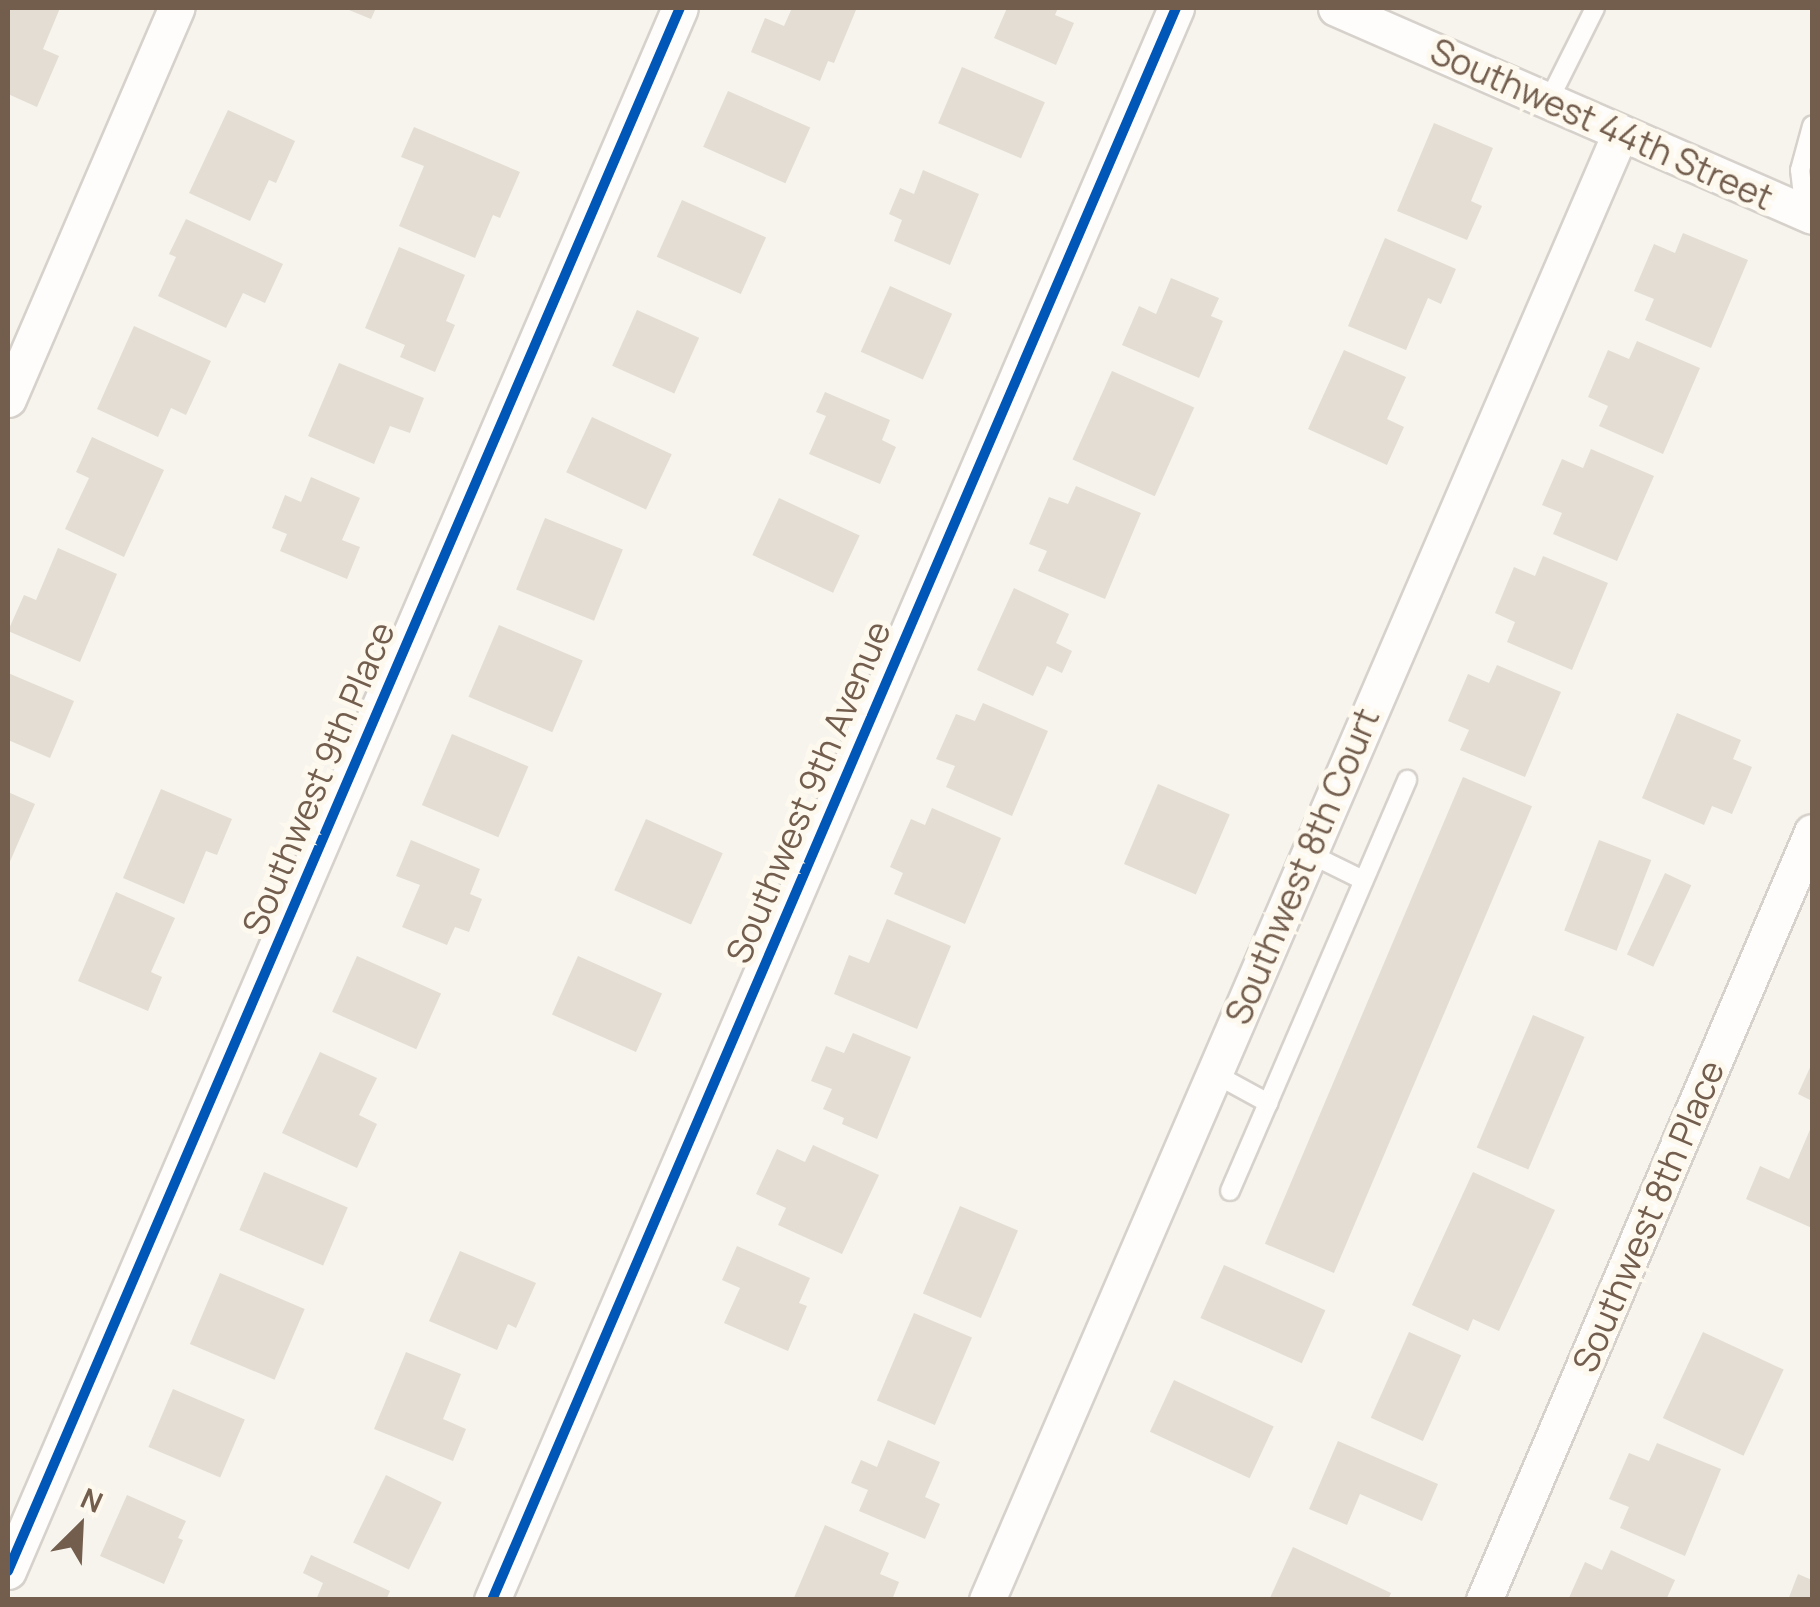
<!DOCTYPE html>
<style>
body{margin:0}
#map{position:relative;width:1820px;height:1607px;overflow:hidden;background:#f7f4ed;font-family:Manrope,sans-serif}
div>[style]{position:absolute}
.building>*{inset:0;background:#e3ddd4;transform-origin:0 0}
.roads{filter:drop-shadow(2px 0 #d6d1cb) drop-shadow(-2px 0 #d6d1cb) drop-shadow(0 2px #d6d1cb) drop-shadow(0 -2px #d6d1cb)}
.lane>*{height:18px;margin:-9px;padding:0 9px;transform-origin:9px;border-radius:9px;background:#fefdfc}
.street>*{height:35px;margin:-17.5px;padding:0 17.5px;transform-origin:17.5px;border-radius:17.5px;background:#fefdfc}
.cycleway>*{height:10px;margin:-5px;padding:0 5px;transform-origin:5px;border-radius:5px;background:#0057b8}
span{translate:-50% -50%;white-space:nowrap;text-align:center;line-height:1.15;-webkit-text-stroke:10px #fef9ef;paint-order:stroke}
.street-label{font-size:35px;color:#735e4e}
.frame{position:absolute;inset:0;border:10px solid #735e4e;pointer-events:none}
.north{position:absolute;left:30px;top:1477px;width:100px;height:100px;-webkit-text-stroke:8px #fef9ef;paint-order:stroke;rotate:24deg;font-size:28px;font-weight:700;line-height:40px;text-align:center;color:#735e4e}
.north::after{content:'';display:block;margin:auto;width:35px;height:45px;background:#735e4e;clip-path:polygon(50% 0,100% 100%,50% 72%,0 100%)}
</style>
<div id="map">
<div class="building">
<div style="clip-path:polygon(8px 8px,60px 8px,43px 49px,59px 56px,37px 107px,8px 94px)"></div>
<div style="clip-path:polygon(344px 8px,376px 8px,371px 19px)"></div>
<div style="clip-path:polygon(792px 8px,856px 10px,834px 63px,828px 61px,820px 81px,751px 52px,765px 18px,784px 26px)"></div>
<div style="clip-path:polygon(1007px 8px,1058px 8px,1055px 15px,1074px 23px,1056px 65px,994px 38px)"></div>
<div style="left:962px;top:67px;width:90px;height:61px;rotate:23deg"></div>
<div style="left:728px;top:91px;width:90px;height:61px;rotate:24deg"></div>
<div style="clip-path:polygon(228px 110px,295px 141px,276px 183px,269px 180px,250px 221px,189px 193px)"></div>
<div style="clip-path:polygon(1434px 123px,1493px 148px,1471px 201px,1482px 206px,1467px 240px,1397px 211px)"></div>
<div style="clip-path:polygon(414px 127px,520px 172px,500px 218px,493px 215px,475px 258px,399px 226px,424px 166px,401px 157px)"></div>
<div style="clip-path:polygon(923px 170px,979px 194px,950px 265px,894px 241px,902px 220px,889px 214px,900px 188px,914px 194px)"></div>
<div style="left:682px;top:200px;width:92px;height:62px;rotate:24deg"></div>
<div style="clip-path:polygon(186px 219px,283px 264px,265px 303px,243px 293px,226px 328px,158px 296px,176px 257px,169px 254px)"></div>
<div style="clip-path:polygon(1683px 233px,1748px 260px,1711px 348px,1645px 320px,1654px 299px,1634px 291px,1654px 244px,1675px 253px)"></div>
<div style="clip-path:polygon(1385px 238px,1456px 269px,1441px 304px,1428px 298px,1406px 350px,1348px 326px)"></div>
<div style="clip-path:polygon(399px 247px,465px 275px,446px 321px,455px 325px,435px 372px,400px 357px,405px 345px,365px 328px)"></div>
<div style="clip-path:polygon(1171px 278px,1219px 298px,1211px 316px,1223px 321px,1199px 378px,1122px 345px,1139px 306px,1156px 314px)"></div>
<div style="left:890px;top:286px;width:68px;height:72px;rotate:24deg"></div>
<div style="left:637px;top:310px;width:68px;height:61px;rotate:24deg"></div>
<div style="clip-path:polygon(134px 326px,211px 361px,186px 415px,171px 408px,158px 437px,97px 409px)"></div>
<div style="clip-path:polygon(1637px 341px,1700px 368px,1663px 454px,1599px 426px,1608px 406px,1588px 397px,1608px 350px,1629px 359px)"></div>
<div style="clip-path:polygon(1344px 350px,1406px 377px,1387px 419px,1404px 427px,1387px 465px,1308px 429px)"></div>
<div style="clip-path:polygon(339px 363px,424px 398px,410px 433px,390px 426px,374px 464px,308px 436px)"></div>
<div style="left:1112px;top:371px;width:90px;height:97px;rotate:24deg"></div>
<div style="clip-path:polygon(825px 392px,890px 420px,882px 440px,896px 447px,880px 484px,809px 454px,826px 416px,816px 412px)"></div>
<div style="left:592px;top:417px;width:88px;height:61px;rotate:25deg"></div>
<div style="clip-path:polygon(92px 437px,164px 470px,124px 557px,65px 529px,89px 478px,76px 472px)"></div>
<div style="clip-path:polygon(1591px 449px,1654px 476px,1617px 561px,1553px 534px,1562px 513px,1542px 505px,1562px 459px,1583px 468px)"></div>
<div style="clip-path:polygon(311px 477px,360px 498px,342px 540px,360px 547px,347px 579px,280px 551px,287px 534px,272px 528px,285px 495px,301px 502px)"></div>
<div style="clip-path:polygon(1076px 486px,1141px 513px,1105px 599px,1038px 571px,1047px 551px,1029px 544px,1049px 497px,1068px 504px)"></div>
<div style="left:779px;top:498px;width:89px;height:63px;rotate:25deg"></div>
<div style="left:545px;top:518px;width:84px;height:77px;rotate:22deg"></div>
<div style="clip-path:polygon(58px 548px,117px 574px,80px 662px,8px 631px,24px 595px,36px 600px)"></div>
<div style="clip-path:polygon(1543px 556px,1608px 583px,1572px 670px,1507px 642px,1515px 622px,1495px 613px,1514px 567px,1535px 576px)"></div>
<div style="clip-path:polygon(1014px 588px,1069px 614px,1056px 643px,1072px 651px,1062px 673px,1047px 666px,1033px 696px,977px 670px)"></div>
<div style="left:499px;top:625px;width:91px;height:78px;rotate:23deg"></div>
<div style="clip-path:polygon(1497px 665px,1561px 692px,1525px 777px,1460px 750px,1469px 730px,1448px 721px,1468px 674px,1489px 683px)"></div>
<div style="clip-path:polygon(8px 673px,74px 701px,50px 758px,8px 740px)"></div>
<div style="clip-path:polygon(983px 703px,1048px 731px,1012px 816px,946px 787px,955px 766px,936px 759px,956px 714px,975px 721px)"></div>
<div style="clip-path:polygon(1677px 713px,1741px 740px,1733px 759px,1752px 767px,1732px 814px,1712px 806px,1704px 825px,1642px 798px)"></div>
<div style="left:452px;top:734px;width:83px;height:77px;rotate:23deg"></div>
<div style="left:1463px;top:777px;width:75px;height:507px;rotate:23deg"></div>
<div style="left:1158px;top:784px;width:78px;height:87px;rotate:23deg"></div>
<div style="clip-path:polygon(161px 789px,232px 819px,217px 855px,206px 851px,184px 904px,123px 878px)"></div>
<div style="clip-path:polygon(8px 792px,35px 804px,8px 866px)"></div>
<div style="clip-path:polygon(932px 808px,1001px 838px,965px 924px,894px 894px,903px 873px,890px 867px,911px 819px,925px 825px)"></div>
<div style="left:646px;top:819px;width:84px;height:78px;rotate:24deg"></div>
<div style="clip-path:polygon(411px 840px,480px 869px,470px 894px,482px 899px,469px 932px,455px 927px,447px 945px,402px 927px,420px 885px,396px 876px)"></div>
<div style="left:1599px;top:840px;width:56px;height:97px;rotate:21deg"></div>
<div style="left:1665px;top:873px;width:29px;height:90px;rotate:25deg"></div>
<div style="clip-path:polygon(116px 892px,175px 918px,151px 972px,162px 977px,148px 1011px,78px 981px)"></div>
<div style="clip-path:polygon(887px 919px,951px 946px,917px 1029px,834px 994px,849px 955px,869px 963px)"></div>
<div style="left:357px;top:956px;width:92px;height:61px;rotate:24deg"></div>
<div style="left:578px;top:956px;width:92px;height:64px;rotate:24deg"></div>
<div style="left:1533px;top:1015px;width:56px;height:144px;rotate:23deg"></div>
<div style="clip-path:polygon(853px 1033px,911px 1057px,877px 1139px,842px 1124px,844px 1118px,823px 1109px,832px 1089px,811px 1081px,826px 1046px,844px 1053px)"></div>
<div style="clip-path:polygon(320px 1052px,377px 1078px,359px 1115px,377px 1124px,357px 1168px,282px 1133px)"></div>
<div style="clip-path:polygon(1812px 1063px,1812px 1101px,1798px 1094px)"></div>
<div style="clip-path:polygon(1812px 1125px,1812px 1228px,1746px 1199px,1760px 1166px,1789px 1179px)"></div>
<div style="clip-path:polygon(813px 1145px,879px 1175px,842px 1254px,778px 1225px,786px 1208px,756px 1194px,777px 1149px,805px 1162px)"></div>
<div style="left:264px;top:1172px;width:91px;height:63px;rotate:23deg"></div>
<div style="clip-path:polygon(1473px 1172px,1555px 1210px,1499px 1331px,1473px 1319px,1468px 1331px,1412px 1305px)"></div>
<div style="left:960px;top:1206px;width:63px;height:95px;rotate:23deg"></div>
<div style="clip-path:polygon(737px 1246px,810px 1278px,799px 1303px,807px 1306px,788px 1351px,724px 1323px,740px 1288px,722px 1280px)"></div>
<div style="clip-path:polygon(460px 1251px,536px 1283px,516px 1328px,508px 1324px,497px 1350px,429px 1321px)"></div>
<div style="left:1224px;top:1265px;width:111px;height:58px;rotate:24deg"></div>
<div style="left:220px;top:1273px;width:92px;height:77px;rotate:23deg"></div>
<div style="left:914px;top:1313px;width:63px;height:95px;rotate:23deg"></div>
<div style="left:1409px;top:1332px;width:57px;height:94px;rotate:24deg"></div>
<div style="left:1703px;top:1332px;width:89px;height:95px;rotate:25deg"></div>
<div style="clip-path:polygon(406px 1352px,461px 1374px,443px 1419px,466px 1429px,453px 1461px,374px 1429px)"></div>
<div style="left:1174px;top:1380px;width:110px;height:57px;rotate:25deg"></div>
<div style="left:173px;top:1389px;width:78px;height:63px;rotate:23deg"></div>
<div style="clip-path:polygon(888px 1440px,940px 1462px,925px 1497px,940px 1504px,925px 1539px,859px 1511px,868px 1490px,851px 1483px,861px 1460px,877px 1467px)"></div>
<div style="clip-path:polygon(1338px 1441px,1438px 1484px,1422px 1521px,1360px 1494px,1347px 1525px,1309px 1509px)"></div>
<div style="clip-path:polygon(1657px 1443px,1721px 1469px,1685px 1556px,1620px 1528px,1629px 1507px,1609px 1499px,1629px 1453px,1649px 1461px)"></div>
<div style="left:386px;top:1475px;width:62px;height:75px;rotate:26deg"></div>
<div style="clip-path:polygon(127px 1495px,186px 1521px,178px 1538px,183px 1540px,164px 1584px,100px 1556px)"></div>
<div style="clip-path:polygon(825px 1525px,889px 1553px,880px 1574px,899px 1582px,892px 1600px,793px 1600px)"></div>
<div style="clip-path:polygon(1293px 1547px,1391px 1593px,1388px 1600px,1269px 1600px)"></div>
<div style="clip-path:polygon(1611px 1550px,1675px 1580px,1666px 1600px,1568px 1600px,1585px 1562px,1602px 1570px)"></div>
<div style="clip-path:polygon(311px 1555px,390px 1591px,386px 1600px,316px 1600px,323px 1583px,303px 1573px)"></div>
<div style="clip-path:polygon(1798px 1574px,1812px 1580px,1812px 1600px,1788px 1600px)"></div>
</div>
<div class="roads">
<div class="lane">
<div style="left:1548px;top:102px;width:105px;rotate:-63.4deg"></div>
<div style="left:1805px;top:213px;width:43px;rotate:-96.6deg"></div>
<div style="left:1800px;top:170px;width:46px;rotate:-74.7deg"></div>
<div style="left:1308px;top:853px;width:61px;rotate:26.1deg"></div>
<div style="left:1213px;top:1073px;width:63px;rotate:28.6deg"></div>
<div style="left:1268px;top:1103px;width:352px;rotate:-66.7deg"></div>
<div style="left:1230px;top:1191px;width:96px;rotate:-66.6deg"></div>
</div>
<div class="street">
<div style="left:1336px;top:8px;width:519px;rotate:23.6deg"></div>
<div style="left:8px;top:399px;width:426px;rotate:-66.7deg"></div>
<div style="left:8px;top:1571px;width:1701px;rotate:-66.74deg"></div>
<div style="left:492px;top:1600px;width:1733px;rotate:-66.75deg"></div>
<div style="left:987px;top:1600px;width:1597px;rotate:-66.65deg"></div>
<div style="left:1484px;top:1600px;width:835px;rotate:-66.87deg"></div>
</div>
</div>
<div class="cycleway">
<div style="left:8px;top:1571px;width:1701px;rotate:-66.74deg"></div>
<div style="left:492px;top:1600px;width:1733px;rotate:-66.75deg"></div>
</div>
<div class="street-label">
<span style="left:1602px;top:124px;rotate:24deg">Southwest 44th Street</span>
<span style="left:318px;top:778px;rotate:-67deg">Southwest 9th Place</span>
<span style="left:808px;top:792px;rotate:-67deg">Southwest 9th Avenue</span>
<span style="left:1302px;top:866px;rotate:-67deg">Southwest 8th Court</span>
<span style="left:1648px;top:1216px;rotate:-67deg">Southwest 8th Place</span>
</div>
<div class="frame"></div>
<div class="north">N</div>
</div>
